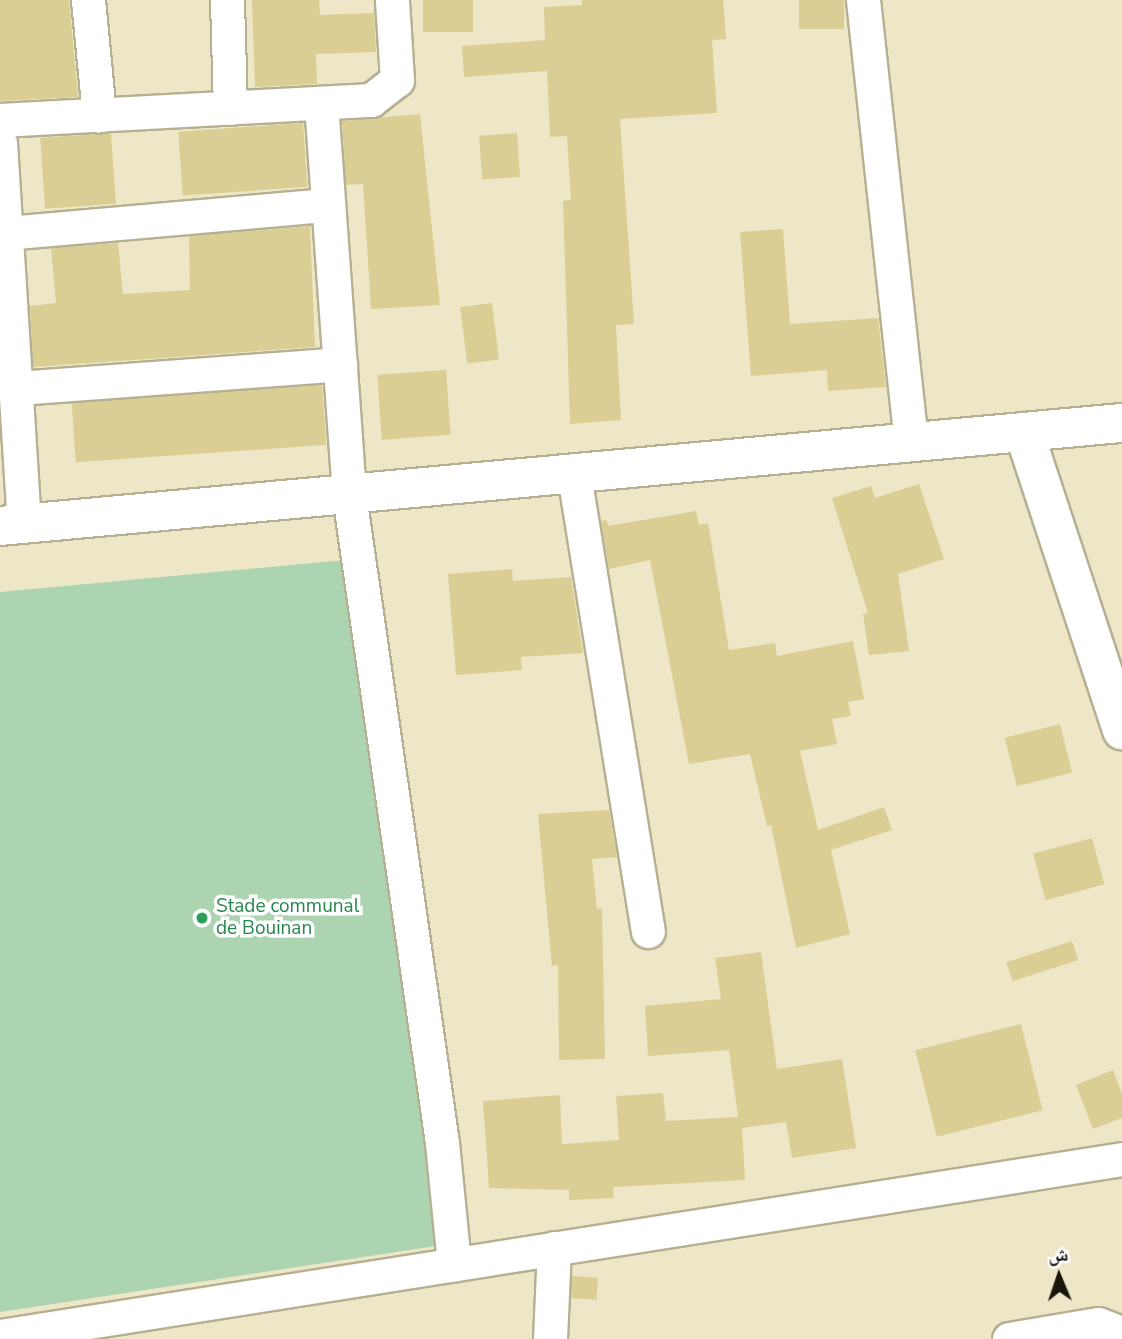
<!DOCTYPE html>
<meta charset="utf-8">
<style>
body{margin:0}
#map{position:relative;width:1122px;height:1339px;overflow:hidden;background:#ede7c7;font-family:"Nunito Sans","Noto Naskh Arabic",sans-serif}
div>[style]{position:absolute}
.green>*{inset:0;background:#acd4b0}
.building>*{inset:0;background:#dace95;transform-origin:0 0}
.roads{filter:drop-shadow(2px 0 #b6b092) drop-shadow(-2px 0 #b6b092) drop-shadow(0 2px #b6b092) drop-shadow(0 -2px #b6b092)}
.street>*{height:33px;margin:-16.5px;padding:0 16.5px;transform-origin:16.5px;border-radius:16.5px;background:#fff}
.secondary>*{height:38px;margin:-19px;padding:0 19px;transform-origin:19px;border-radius:19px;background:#fff}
.primary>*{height:38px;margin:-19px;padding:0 19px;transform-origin:19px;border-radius:19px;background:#fff}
.dots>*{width:19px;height:19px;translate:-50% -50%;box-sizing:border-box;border:4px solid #fff;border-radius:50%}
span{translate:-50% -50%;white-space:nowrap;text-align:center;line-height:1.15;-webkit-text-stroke:7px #fff;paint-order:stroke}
.leisure-label{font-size:19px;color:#27864d}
.left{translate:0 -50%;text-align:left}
.north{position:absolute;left:1024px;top:1241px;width:70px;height:70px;-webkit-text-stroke:5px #fff;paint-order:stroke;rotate:358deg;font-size:19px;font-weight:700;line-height:28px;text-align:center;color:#19170b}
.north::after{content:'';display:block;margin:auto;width:24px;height:32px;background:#19170b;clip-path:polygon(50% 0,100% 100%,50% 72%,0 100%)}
</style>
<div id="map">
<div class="green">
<div style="clip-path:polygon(356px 559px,449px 1244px,0 1312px,0 592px)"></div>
</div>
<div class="building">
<div style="clip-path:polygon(0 0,69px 0,78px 97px,0 101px)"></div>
<div style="clip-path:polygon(252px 0,319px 0,320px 15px,374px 13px,376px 52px,316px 54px,317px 84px,255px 87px)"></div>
<div style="left:423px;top:0;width:50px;height:32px"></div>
<div style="clip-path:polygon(582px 0,723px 0,726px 39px,712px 40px,717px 113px,620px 119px,634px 324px,616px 325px,621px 420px,570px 424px,563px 201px,571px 200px,567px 136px,550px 137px,547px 71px,464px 77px,462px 46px,545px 40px,544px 7px,582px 5px)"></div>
<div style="left:799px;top:0;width:45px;height:29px"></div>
<div style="clip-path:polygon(420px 114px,440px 305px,371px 309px,363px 184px,346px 185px,342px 121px)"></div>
<div style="left:303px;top:123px;width:64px;height:125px;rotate:86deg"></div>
<div style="left:111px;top:133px;width:71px;height:71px;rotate:86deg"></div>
<div style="left:517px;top:133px;width:44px;height:38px;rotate:86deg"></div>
<div style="clip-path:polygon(310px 226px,315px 347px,33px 367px,30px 306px,56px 303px,51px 248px,118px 243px,123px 294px,190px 290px,189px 236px)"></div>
<div style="clip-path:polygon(783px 229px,790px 324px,878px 318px,886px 387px,828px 391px,827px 370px,751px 376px,740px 232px)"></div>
<div style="left:492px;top:303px;width:57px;height:32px;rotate:83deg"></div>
<div style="left:446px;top:370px;width:65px;height:69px;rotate:86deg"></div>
<div style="left:322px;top:385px;width:60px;height:251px;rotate:86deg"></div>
<div style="clip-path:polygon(919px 484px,944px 559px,898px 574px,909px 651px,869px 655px,863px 614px,868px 613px,832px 498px,871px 486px,875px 498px)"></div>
<div style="clip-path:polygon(696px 511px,699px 525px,708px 523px,729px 650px,775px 643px,777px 656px,853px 641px,864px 699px,848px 702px,851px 716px,832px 719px,837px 744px,800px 751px,818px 830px,884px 807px,892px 830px,831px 850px,850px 934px,796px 948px,771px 825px,767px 826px,750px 754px,689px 764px,650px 560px,609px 569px,601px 521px,607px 520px,608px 526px)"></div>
<div style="clip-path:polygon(512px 569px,513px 581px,571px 577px,583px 653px,521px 657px,522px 670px,456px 675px,448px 574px)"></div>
<div style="left:1060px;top:724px;width:50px;height:57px;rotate:76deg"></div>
<div style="clip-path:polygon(609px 810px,617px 857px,592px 859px,597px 909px,602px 908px,605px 1059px,559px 1060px,558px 965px,552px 966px,538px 814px)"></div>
<div style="left:1092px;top:838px;width:48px;height:61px;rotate:75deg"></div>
<div style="left:1072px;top:941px;width:20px;height:69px;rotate:72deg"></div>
<div style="clip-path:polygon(761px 952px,777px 1069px,842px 1059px,856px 1148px,792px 1158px,786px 1122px,742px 1128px,745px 1180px,613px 1187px,614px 1198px,569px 1200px,569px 1190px,489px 1188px,483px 1101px,560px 1095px,562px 1144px,619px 1140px,616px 1096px,663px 1093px,666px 1121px,738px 1117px,729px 1050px,648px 1056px,645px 1006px,721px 999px,715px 958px)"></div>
<div style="left:1021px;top:1024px;width:89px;height:109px;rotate:76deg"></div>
<div style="clip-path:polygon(1113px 1070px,1122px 1094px,1122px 1118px,1093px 1129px,1076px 1085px)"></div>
<div style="left:572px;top:1276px;width:26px;height:22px;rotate:4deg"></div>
</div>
<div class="roads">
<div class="street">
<div style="left:88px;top:0;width:116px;rotate:84.5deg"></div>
<div style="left:227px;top:0;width:108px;rotate:88.4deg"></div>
<div style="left:863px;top:0;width:443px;rotate:83.8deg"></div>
<div style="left:321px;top:103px;width:393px;rotate:85.9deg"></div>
<div style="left:349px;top:495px;width:655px;rotate:81.83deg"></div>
<div style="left:442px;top:1143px;width:122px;rotate:84.3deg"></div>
<div style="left:0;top:120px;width:372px;rotate:-3.1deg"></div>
<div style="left:371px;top:100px;width:33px;rotate:-38deg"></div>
<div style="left:397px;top:80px;width:80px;rotate:-93.6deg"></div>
<div style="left:0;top:143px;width:382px;rotate:86.4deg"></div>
<div style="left:6px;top:233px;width:323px;rotate:-5deg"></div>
<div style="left:17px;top:388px;width:324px;rotate:-4.2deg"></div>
<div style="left:574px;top:475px;width:462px;rotate:80.8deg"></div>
<div style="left:0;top:1336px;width:1136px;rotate:-8.96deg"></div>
<div style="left:550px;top:1339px;width:91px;rotate:-87.5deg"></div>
<div style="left:1009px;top:1339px;width:90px;rotate:-9.6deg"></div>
<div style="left:1098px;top:1324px;width:26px;rotate:21deg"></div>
</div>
<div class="secondary">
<div style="left:1024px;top:432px;width:314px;rotate:71.8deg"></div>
</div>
<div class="primary">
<div style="left:0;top:526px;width:1127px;rotate:-5.25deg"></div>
</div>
</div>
<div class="dots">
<div style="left:202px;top:918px;background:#2e9e5b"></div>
</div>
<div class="leisure-label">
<span class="left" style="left:216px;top:918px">Stade communal<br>de Bouinan</span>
</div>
<div class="north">ش</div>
</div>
